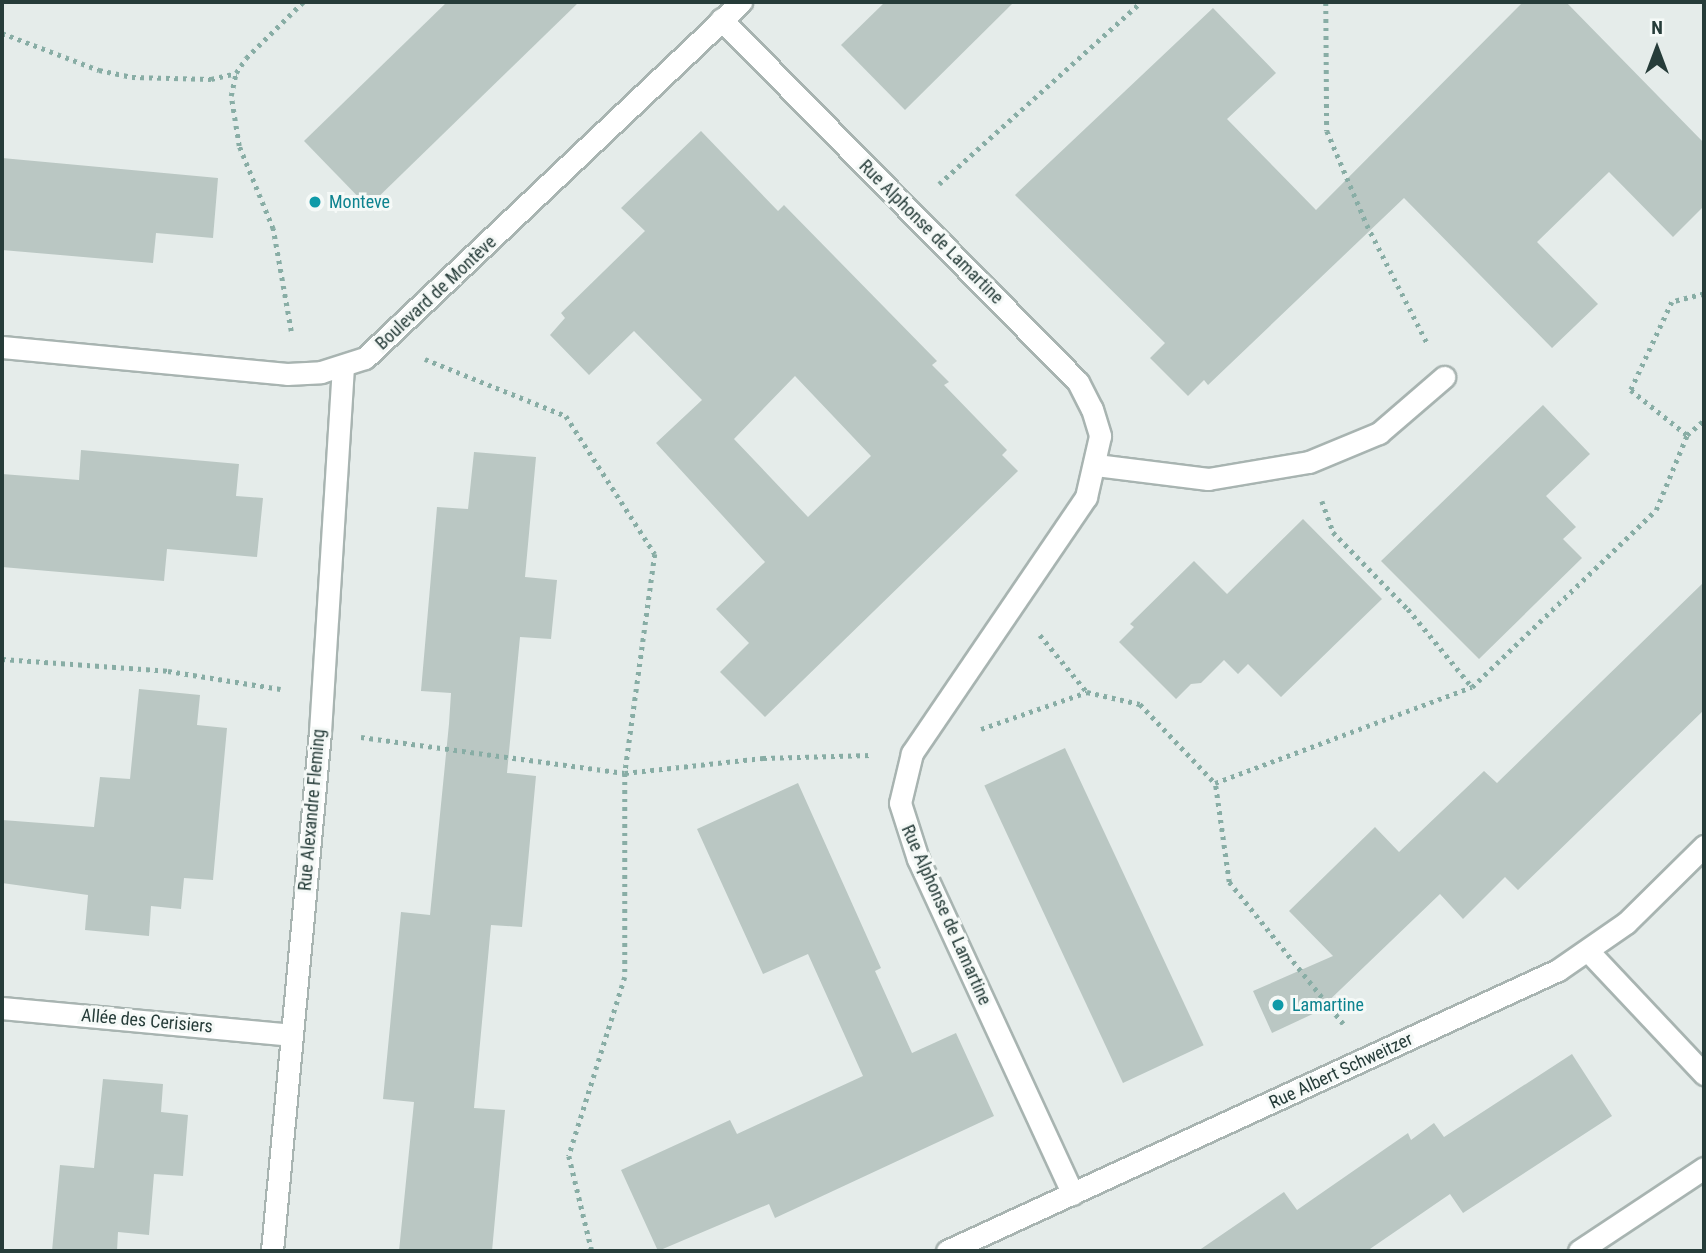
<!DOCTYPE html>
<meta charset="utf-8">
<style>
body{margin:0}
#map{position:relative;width:1706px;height:1253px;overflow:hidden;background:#e5ecea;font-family:"Roboto Condensed",sans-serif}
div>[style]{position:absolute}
.building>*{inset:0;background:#bac7c3;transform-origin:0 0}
.path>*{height:4.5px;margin-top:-2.25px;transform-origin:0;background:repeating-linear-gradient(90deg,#88ada5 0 3.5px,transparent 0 8.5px)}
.roads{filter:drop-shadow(2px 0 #a8b4b1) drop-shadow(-2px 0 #a8b4b1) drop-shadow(0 2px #a8b4b1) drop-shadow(0 -2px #a8b4b1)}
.minor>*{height:21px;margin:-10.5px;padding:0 10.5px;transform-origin:10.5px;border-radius:10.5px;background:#fff}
.dots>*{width:19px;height:19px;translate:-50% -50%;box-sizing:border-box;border:4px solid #f5f9f7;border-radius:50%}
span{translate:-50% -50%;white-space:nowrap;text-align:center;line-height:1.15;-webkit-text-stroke:6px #f5f9f7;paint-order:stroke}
.culture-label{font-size:18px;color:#0d838f}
.left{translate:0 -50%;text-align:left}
.street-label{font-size:18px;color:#263c39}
.frame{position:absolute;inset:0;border:4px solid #263c39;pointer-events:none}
.north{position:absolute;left:1622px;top:14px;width:70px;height:70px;-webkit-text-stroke:5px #f5f9f7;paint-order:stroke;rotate:0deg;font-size:19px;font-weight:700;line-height:28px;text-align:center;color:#263c39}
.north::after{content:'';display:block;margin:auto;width:24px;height:32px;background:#263c39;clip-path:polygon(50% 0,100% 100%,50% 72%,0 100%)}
</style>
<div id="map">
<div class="building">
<div style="clip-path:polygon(447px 2px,579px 2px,368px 207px,304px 141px)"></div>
<div style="clip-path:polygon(885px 2px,1014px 2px,905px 110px,841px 45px)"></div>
<div style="clip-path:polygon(1523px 2px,1566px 2px,1704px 143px,1704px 206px,1673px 237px,1609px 172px,1537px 242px,1598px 304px,1552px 348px,1404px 198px,1208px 385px,1204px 380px,1188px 396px,1150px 358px,1165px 343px,1015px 195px,1213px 8px,1276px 73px,1227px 119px,1316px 210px)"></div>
<div style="clip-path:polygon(evenodd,701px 131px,778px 211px,784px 205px,937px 361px,932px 365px,949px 382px,944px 385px,1007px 450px,1002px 455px,1018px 471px,765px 717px,720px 672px,749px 643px,716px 609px,765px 562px,656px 443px,702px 400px,634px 331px,589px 375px,550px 335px,565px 318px,561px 313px,645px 231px,621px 208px,701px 131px,795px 376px,871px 456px,808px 517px,734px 439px,795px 376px)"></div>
<div style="clip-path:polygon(2px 158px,218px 178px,213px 238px,156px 233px,153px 263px,2px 250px)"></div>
<div style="clip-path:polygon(1543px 405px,1590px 454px,1546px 496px,1576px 527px,1563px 539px,1582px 558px,1479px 659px,1381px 561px)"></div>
<div style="clip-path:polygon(81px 450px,239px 464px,236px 496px,263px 498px,257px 557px,167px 549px,164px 581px,2px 567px,2px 474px,79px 480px)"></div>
<div style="clip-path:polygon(474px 452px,536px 457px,525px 577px,557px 580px,551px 639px,520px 637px,507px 773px,536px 776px,522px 927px,491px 925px,474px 1108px,505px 1110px,492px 1251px,399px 1251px,414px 1102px,383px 1099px,401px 912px,430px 915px,449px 724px,451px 693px,421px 691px,437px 507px,468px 509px)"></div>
<div style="clip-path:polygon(1303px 519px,1382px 599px,1281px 697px,1248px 664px,1238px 674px,1224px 660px,1201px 683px,1191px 684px,1176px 699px,1119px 642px,1134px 627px,1130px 624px,1194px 561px,1227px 594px)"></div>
<div style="clip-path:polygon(1704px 582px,1704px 710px,1518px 890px,1505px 877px,1463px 919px,1440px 894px,1317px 1012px,1272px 1033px,1253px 991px,1333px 956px,1289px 911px,1375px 827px,1399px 852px,1484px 771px,1497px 783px)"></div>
<div style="clip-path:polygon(139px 689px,200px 695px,197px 725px,227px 728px,213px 880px,184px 878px,181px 909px,151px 906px,149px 936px,85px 930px,88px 895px,2px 883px,2px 820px,94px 827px,100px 777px,130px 779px)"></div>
<div style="left:1065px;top:748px;width:328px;height:89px;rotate:65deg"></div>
<div style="clip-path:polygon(798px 783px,881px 968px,875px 971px,912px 1053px,956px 1033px,994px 1116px,775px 1218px,769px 1204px,658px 1251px,621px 1170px,730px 1120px,737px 1134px,863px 1076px,808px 954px,763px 974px,697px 829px)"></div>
<div style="clip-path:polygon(1572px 1054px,1612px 1116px,1463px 1213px,1450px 1194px,1367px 1251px,1198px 1251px,1284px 1192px,1297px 1210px,1408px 1133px,1411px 1140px,1434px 1123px,1444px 1137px)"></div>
<div style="clip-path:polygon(103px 1079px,163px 1084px,161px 1112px,188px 1115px,183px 1176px,154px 1174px,149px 1235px,118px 1232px,117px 1251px,52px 1251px,60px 1165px,94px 1168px)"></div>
</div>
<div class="path">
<div style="left:1326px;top:2px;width:129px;rotate:89.6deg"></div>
<div style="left:1327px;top:131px;width:102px;rotate:66.9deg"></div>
<div style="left:1367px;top:225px;width:132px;rotate:63deg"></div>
<div style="left:2px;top:33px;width:104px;rotate:20.9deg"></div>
<div style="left:99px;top:70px;width:34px;rotate:12deg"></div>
<div style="left:132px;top:77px;width:79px;rotate:1.5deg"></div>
<div style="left:211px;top:79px;width:26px;rotate:-13deg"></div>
<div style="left:939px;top:184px;width:272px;rotate:-42deg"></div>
<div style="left:1704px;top:294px;width:33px;rotate:166deg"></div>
<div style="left:1672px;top:302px;width:97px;rotate:115deg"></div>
<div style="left:1631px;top:390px;width:72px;rotate:38.8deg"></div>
<div style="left:1687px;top:435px;width:23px;rotate:-41deg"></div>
<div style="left:291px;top:331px;width:104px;rotate:-100deg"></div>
<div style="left:273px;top:229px;width:90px;rotate:-112.3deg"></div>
<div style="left:239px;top:146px;width:51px;rotate:-99.1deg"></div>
<div style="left:231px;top:96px;width:24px;rotate:-78deg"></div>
<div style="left:236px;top:73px;width:18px;rotate:-56deg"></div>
<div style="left:246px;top:58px;width:80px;rotate:-44.5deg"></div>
<div style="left:425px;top:359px;width:152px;rotate:22deg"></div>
<div style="left:566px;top:416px;width:164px;rotate:57.2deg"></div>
<div style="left:655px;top:554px;width:221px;rotate:97.8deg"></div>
<div style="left:625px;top:773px;width:204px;rotate:90deg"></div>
<div style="left:625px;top:977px;width:188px;rotate:107.4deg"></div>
<div style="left:569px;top:1156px;width:98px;rotate:76.4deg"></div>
<div style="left:1322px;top:501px;width:33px;rotate:70deg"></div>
<div style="left:1333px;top:532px;width:107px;rotate:45.8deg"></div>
<div style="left:1408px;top:609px;width:101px;rotate:50.6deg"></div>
<div style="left:1040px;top:635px;width:74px;rotate:50.5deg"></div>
<div style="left:1087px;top:692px;width:54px;rotate:12.8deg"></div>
<div style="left:1140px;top:704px;width:109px;rotate:46.5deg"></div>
<div style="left:2px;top:659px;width:166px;rotate:4.1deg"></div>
<div style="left:168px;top:671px;width:114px;rotate:9.1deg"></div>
<div style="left:981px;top:729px;width:112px;rotate:-19.2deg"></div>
<div style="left:361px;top:737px;width:266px;rotate:7.8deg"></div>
<div style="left:625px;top:773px;width:139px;rotate:-6.2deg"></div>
<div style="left:763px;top:758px;width:108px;rotate:-1.6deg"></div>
<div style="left:1343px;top:1024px;width:182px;rotate:-128.8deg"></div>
<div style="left:1229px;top:882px;width:100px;rotate:-98deg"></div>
<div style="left:1215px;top:783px;width:274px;rotate:-20.5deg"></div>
<div style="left:1472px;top:687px;width:255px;rotate:-43.9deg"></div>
<div style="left:1656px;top:510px;width:81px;rotate:-67.5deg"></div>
</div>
<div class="roads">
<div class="minor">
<div style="left:721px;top:19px;width:509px;rotate:45.48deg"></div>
<div style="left:1078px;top:382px;width:30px;rotate:63deg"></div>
<div style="left:1092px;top:409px;width:28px;rotate:73deg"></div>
<div style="left:1100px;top:436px;width:63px;rotate:102.9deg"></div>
<div style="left:1086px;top:497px;width:310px;rotate:124.2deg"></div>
<div style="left:912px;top:753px;width:51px;rotate:103.5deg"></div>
<div style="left:900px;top:803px;width:59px;rotate:72.2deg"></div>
<div style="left:918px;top:859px;width:369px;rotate:65.2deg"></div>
<div style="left:2px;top:347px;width:286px;rotate:5.4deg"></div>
<div style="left:287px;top:374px;width:34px;rotate:-3deg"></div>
<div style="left:321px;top:372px;width:46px;rotate:-17.7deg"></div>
<div style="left:365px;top:358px;width:518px;rotate:-43.43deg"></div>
<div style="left:1096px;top:465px;width:113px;rotate:7.1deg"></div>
<div style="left:1208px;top:479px;width:102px;rotate:-9.6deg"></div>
<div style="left:1309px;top:462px;width:76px;rotate:-22.5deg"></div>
<div style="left:1379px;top:433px;width:86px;rotate:-40.7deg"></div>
<div style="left:1589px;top:952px;width:168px;rotate:46.7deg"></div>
<div style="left:2px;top:1008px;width:290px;rotate:5.3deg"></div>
<div style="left:272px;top:1251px;width:521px;rotate:-84.72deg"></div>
<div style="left:320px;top:732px;width:366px;rotate:-86.4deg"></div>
<div style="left:947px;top:1251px;width:673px;rotate:-24.7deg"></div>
<div style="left:1558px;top:970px;width:83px;rotate:-34.7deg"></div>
<div style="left:1626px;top:923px;width:110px;rotate:-44.6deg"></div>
<div style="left:1579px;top:1251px;width:150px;rotate:-33.6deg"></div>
</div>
</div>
<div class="dots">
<div style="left:315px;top:202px;background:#0f9aa8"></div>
<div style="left:1278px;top:1005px;background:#0f9aa8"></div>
</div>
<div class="culture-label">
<span class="left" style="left:329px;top:202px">Monteve</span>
<span class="left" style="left:1292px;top:1005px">Lamartine</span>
</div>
<div class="street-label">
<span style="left:931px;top:232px;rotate:45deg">Rue Alphonse de Lamartine</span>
<span style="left:436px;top:293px;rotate:-43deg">Boulevard de Montève</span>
<span style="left:312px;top:810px;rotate:-85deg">Rue Alexandre Fleming</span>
<span style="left:946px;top:915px;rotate:66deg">Rue Alphonse de Lamartine</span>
<span style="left:147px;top:1021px;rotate:5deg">Allée des Cerisiers</span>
<span style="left:1341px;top:1071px;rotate:-25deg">Rue Albert Schweitzer</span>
</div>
<div class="frame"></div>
<div class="north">N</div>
</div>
